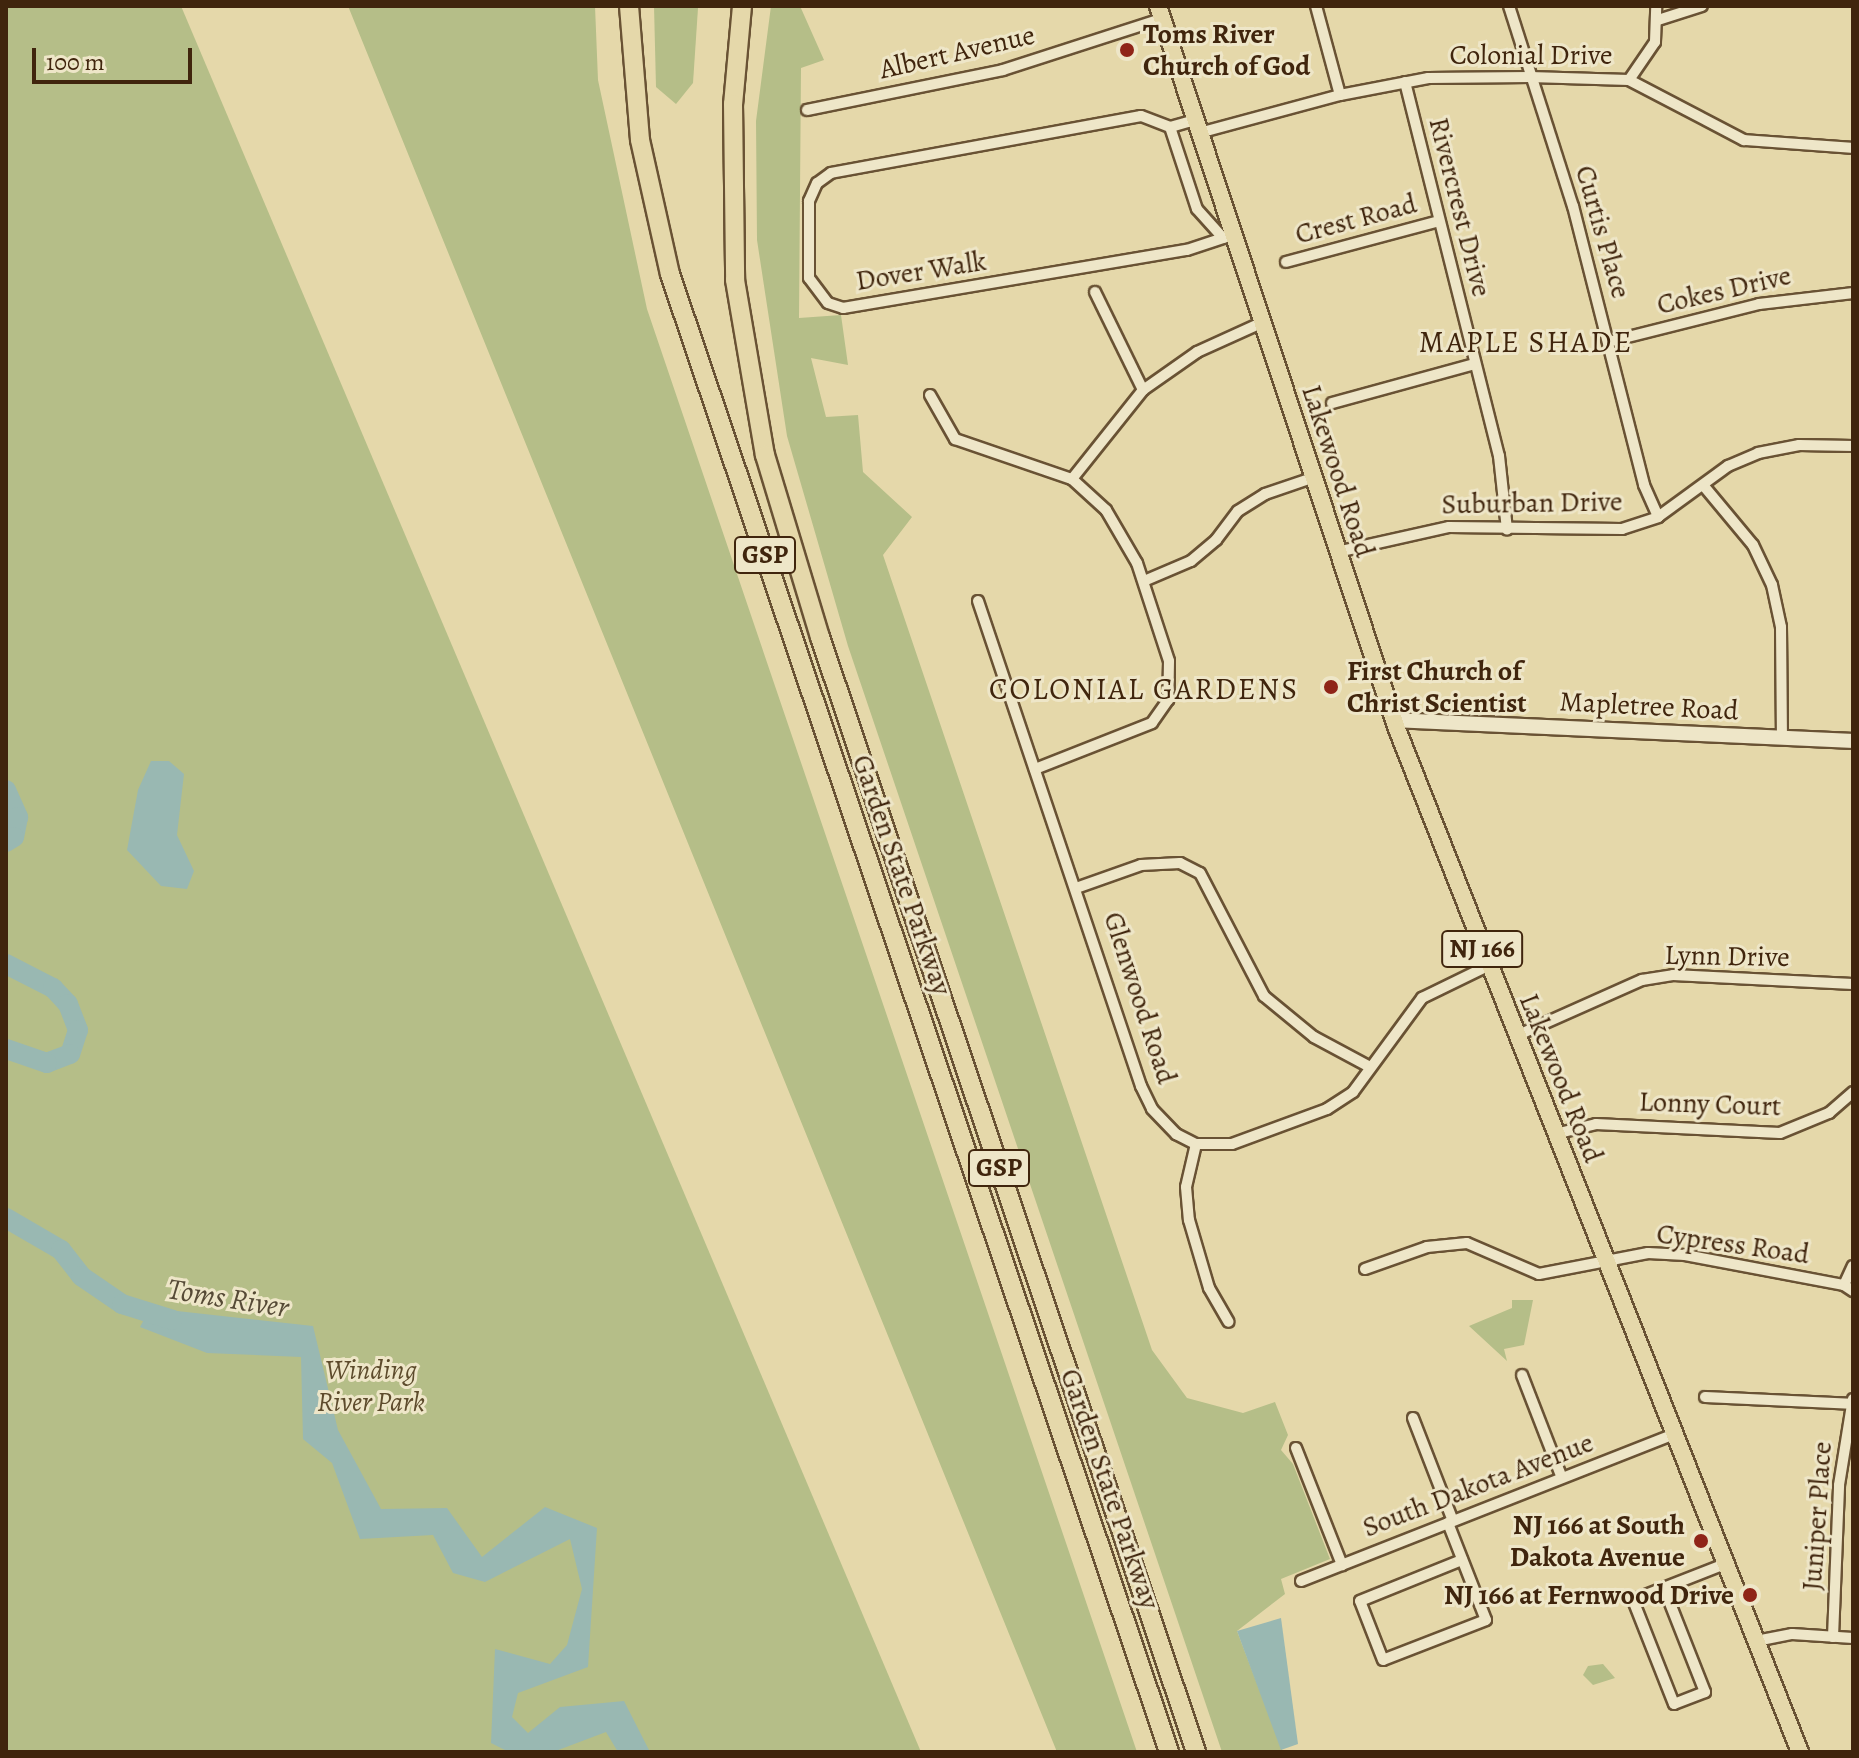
<!DOCTYPE html>
<style>
body{margin:0}
#map{position:relative;width:1859px;height:1758px;overflow:hidden;background:#e5d8aa;font-family:Alegreya,serif}
div>[style]{position:absolute}
.green>*{inset:0;background:#b5be88}
.water>*{inset:0;background:#99b8b2}
.river>*{height:20px;margin:-10px;padding:0 10px;transform-origin:10px;border-radius:10px;background:#99b8b2}
.roads{filter:drop-shadow(2px 0 #695234) drop-shadow(-2px 0 #695234) drop-shadow(0 2px #695234) drop-shadow(0 -2px #695234)}
.street>*{height:10px;margin:-5px;padding:0 5px;transform-origin:5px;border-radius:5px;background:#eee6c8}
.secondary>*{height:14px;margin:-7px;padding:0 7px;transform-origin:7px;border-radius:7px;background:#eee6c8}
.primary>*{height:16px;margin:-8px;padding:0 8px;transform-origin:8px;border-radius:8px;background:#e5d8aa}
.highway>*{height:18px;margin:-9px;padding:0 9px;transform-origin:9px;border-radius:9px;background:#e5d8aa}
.dots>*{width:22px;height:22px;translate:-50% -50%;box-sizing:border-box;border:4px solid #eee6c8;border-radius:50%}
span{translate:-50% -50%;white-space:nowrap;text-align:center;line-height:1.15;-webkit-text-stroke:6px #eee6c8;paint-order:stroke}
.shield-label span{padding:2px 6px;background:#eee6c8;border:2px solid;border-radius:6px;-webkit-text-stroke-width:0}
.shield-label{font-size:26px;color:#40250d;font-weight:700}
.poi-label{font-size:28px;color:#40250d;font-weight:700}
.left{translate:0 -50%;text-align:left}
.right{translate:-100% -50%;text-align:right}
.street-label{font-size:28px;color:#40250d}
.park-label{font-size:28px;color:#5d4b2c;font-style:italic}
.neighbourhood-label{font-size:30px;color:#40250d;letter-spacing:2px}
.water-label{font-size:30px;color:#564a36;font-style:italic}
.frame{position:absolute;inset:0;border:8px solid #40250d;pointer-events:none}
.scale{position:absolute;left:32px;top:48px;width:160px;height:36px;box-sizing:border-box;border:4px solid #40250d;border-top:0;padding-left:10px;font-size:24px;line-height:28px;white-space:nowrap;color:#40250d;-webkit-text-stroke:6px #eee6c8;paint-order:stroke}
</style>
<div id="map">
<div class="green">
<div style="clip-path:polygon(6px 6px,181px 6px,921px 1752px,6px 1752px)"></div>
<div style="clip-path:polygon(348px 6px,595px 6px,598px 80px,647px 309px,1137px 1752px,1057px 1752px)"></div>
<div style="clip-path:polygon(654px 6px,698px 8px,693px 83px,676px 104px,656px 87px)"></div>
<div style="clip-path:polygon(771px 6px,800px 6px,824px 60px,801px 68px,799px 318px,841px 315px,848px 365px,811px 358px,826px 417px,858px 415px,863px 472px,912px 517px,883px 555px,1152px 1350px,1187px 1398px,1243px 1413px,1275px 1402px,1288px 1435px,1281px 1450px,1293px 1464px,1330px 1559px,1281px 1579px,1285px 1594px,1237px 1631px,1283px 1752px,1222px 1752px,848px 646px,787px 436px,757px 240px,756px 121px)"></div>
<div style="clip-path:polygon(1512px 1300px,1533px 1300px,1524px 1345px,1504px 1349px,1507px 1361px,1469px 1326px,1512px 1308px)"></div>
<div style="clip-path:polygon(1603px 1664px,1615px 1678px,1593px 1685px,1583px 1675px,1588px 1666px)"></div>
</div>
<div class="water">
<div style="clip-path:polygon(151px 761px,169px 761px,184px 774px,177px 835px,194px 871px,187px 889px,161px 886px,127px 850px,138px 790px)"></div>
<div style="clip-path:polygon(150px 1308px,313px 1326px,338px 1430px,381px 1509px,447px 1508px,482px 1557px,545px 1507px,597px 1528px,588px 1667px,518px 1693px,512px 1717px,528px 1733px,560px 1707px,624px 1701px,650px 1752px,618px 1752px,606px 1732px,553px 1752px,509px 1752px,491px 1743px,495px 1649px,550px 1664px,567px 1645px,582px 1589px,570px 1539px,485px 1582px,453px 1573px,433px 1535px,360px 1539px,332px 1463px,303px 1439px,301px 1357px,207px 1353px,140px 1327px)"></div>
<div style="clip-path:polygon(1281px 1618px,1298px 1744px,1281px 1750px,1237px 1631px)"></div>
</div>
<div class="river">
<div style="left:6px;top:790px;width:30px;rotate:66deg"></div>
<div style="left:18px;top:817px;width:20px;rotate:101deg"></div>
<div style="left:14px;top:837px;width:9px;rotate:148deg"></div>
<div style="left:6px;top:964px;width:53px;rotate:27.1deg"></div>
<div style="left:53px;top:988px;width:22px;rotate:47deg"></div>
<div style="left:68px;top:1004px;width:28px;rotate:69deg"></div>
<div style="left:78px;top:1030px;width:25px;rotate:108deg"></div>
<div style="left:70px;top:1054px;width:25px;rotate:159deg"></div>
<div style="left:47px;top:1063px;width:43px;rotate:-161.1deg"></div>
<div style="left:6px;top:1218px;width:64px;rotate:30.2deg"></div>
<div style="left:61px;top:1250px;width:33px;rotate:52deg"></div>
<div style="left:81px;top:1276px;width:50px;rotate:34.3deg"></div>
<div style="left:122px;top:1304px;width:53px;rotate:17.4deg"></div>
</div>
<div class="roads">
<div class="street">
<div style="left:1316px;top:6px;width:92px;rotate:74.9deg"></div>
<div style="left:1509px;top:6px;width:210px;rotate:72.3deg"></div>
<div style="left:1573px;top:206px;width:288px;rotate:75.7deg"></div>
<div style="left:1644px;top:485px;width:35px;rotate:66deg"></div>
<div style="left:1658px;top:20px;width:46px;rotate:-17.7deg"></div>
<div style="left:1629px;top:80px;width:46px;rotate:-55.6deg"></div>
<div style="left:1655px;top:42px;width:36px;rotate:-88deg"></div>
<div style="left:1405px;top:82px;width:386px;rotate:75.9deg"></div>
<div style="left:1499px;top:456px;width:74px;rotate:83.8deg"></div>
<div style="left:807px;top:110px;width:200px;rotate:-11.5deg"></div>
<div style="left:1003px;top:70px;width:166px;rotate:-17.9deg"></div>
<div style="left:1195px;top:120px;width:26px;rotate:164deg"></div>
<div style="left:1170px;top:127px;width:31px;rotate:-159deg"></div>
<div style="left:1141px;top:116px;width:315px;rotate:169.6deg"></div>
<div style="left:831px;top:173px;width:17px;rotate:144deg"></div>
<div style="left:817px;top:183px;width:20px;rotate:114deg"></div>
<div style="left:809px;top:201px;width:77px;rotate:90deg"></div>
<div style="left:809px;top:278px;width:31px;rotate:53deg"></div>
<div style="left:828px;top:303px;width:16px;rotate:18deg"></div>
<div style="left:843px;top:308px;width:349px;rotate:-9.6deg"></div>
<div style="left:1187px;top:250px;width:47px;rotate:-18.4deg"></div>
<div style="left:1170px;top:127px;width:86px;rotate:71.8deg"></div>
<div style="left:1197px;top:209px;width:39px;rotate:48deg"></div>
<div style="left:1199px;top:133px;width:146px;rotate:-15.1deg"></div>
<div style="left:1340px;top:95px;width:90px;rotate:-10.9deg"></div>
<div style="left:1428px;top:78px;width:102px;rotate:-0.6deg"></div>
<div style="left:1530px;top:77px;width:99px;rotate:1.7deg"></div>
<div style="left:1629px;top:80px;width:130px;rotate:27.6deg"></div>
<div style="left:1744px;top:140px;width:109px;rotate:4.2deg"></div>
<div style="left:1286px;top:262px;width:158px;rotate:-15deg"></div>
<div style="left:1095px;top:292px;width:109px;rotate:63.9deg"></div>
<div style="left:1608px;top:342px;width:156px;rotate:-14.1deg"></div>
<div style="left:1759px;top:304px;width:95px;rotate:-6.7deg"></div>
<div style="left:930px;top:395px;width:51px;rotate:60.4deg"></div>
<div style="left:955px;top:439px;width:124px;rotate:18.9deg"></div>
<div style="left:1072px;top:479px;width:46px;rotate:42.4deg"></div>
<div style="left:1106px;top:510px;width:61px;rotate:59.7deg"></div>
<div style="left:1137px;top:563px;width:103px;rotate:71.9deg"></div>
<div style="left:1169px;top:661px;width:39px;rotate:91deg"></div>
<div style="left:1168px;top:700px;width:28px;rotate:125deg"></div>
<div style="left:1152px;top:723px;width:126px;rotate:158.5deg"></div>
<div style="left:1332px;top:403px;width:148px;rotate:-15.3deg"></div>
<div style="left:1072px;top:479px;width:114px;rotate:-51.4deg"></div>
<div style="left:1143px;top:390px;width:66px;rotate:-35.1deg"></div>
<div style="left:1197px;top:352px;width:70px;rotate:-24.4deg"></div>
<div style="left:1703px;top:485px;width:78px;rotate:50.2deg"></div>
<div style="left:1753px;top:545px;width:44px;rotate:64.6deg"></div>
<div style="left:1772px;top:585px;width:43px;rotate:77.9deg"></div>
<div style="left:1781px;top:627px;width:111px;rotate:89.5deg"></div>
<div style="left:1337px;top:552px;width:115px;rotate:-12.6deg"></div>
<div style="left:1449px;top:527px;width:173px;rotate:0.7deg"></div>
<div style="left:1622px;top:529px;width:38px;rotate:-18deg"></div>
<div style="left:1658px;top:517px;width:87px;rotate:-36.1deg"></div>
<div style="left:1728px;top:466px;width:33px;rotate:-23deg"></div>
<div style="left:1758px;top:453px;width:42px;rotate:-11deg"></div>
<div style="left:1799px;top:445px;width:54px;rotate:1.1deg"></div>
<div style="left:1144px;top:581px;width:51px;rotate:-23.1deg"></div>
<div style="left:1191px;top:561px;width:33px;rotate:-40deg"></div>
<div style="left:1216px;top:540px;width:36px;rotate:-53deg"></div>
<div style="left:1238px;top:511px;width:32px;rotate:-32deg"></div>
<div style="left:1265px;top:494px;width:50px;rotate:-18.8deg"></div>
<div style="left:978px;top:601px;width:512px;rotate:71.42deg"></div>
<div style="left:1141px;top:1086px;width:25px;rotate:64deg"></div>
<div style="left:1152px;top:1109px;width:35px;rotate:46deg"></div>
<div style="left:1176px;top:1134px;width:22px;rotate:27deg"></div>
<div style="left:1196px;top:1144px;width:36px"></div>
<div style="left:1232px;top:1144px;width:101px;rotate:-20.2deg"></div>
<div style="left:1327px;top:1109px;width:31px;rotate:-33deg"></div>
<div style="left:1353px;top:1092px;width:117px;rotate:-53.7deg"></div>
<div style="left:1422px;top:998px;width:73px;rotate:-25.9deg"></div>
<div style="left:1079px;top:887px;width:66px;rotate:-19.5deg"></div>
<div style="left:1141px;top:865px;width:39px;rotate:-3deg"></div>
<div style="left:1180px;top:863px;width:22px;rotate:27deg"></div>
<div style="left:1200px;top:873px;width:139px;rotate:62.5deg"></div>
<div style="left:1264px;top:996px;width:65px;rotate:39.4deg"></div>
<div style="left:1314px;top:1037px;width:64px;rotate:28.2deg"></div>
<div style="left:1516px;top:1036px;width:138px;rotate:-24deg"></div>
<div style="left:1642px;top:980px;width:31px;rotate:-9deg"></div>
<div style="left:1673px;top:975px;width:180px;rotate:2.9deg"></div>
<div style="left:1555px;top:1134px;width:42px;rotate:-13.7deg"></div>
<div style="left:1596px;top:1124px;width:184px;rotate:2.8deg"></div>
<div style="left:1780px;top:1133px;width:53px;rotate:-22.2deg"></div>
<div style="left:1829px;top:1113px;width:32px;rotate:-41deg"></div>
<div style="left:1196px;top:1144px;width:44px;rotate:103.1deg"></div>
<div style="left:1186px;top:1187px;width:33px;rotate:85deg"></div>
<div style="left:1189px;top:1220px;width:71px;rotate:73.6deg"></div>
<div style="left:1209px;top:1288px;width:39px;rotate:60deg"></div>
<div style="left:1365px;top:1269px;width:66px;rotate:-19.5deg"></div>
<div style="left:1427px;top:1247px;width:40px;rotate:-5.7deg"></div>
<div style="left:1467px;top:1243px;width:78px;rotate:23.3deg"></div>
<div style="left:1539px;top:1274px;width:111px;rotate:-10.9deg"></div>
<div style="left:1648px;top:1253px;width:37px;rotate:3deg"></div>
<div style="left:1685px;top:1255px;width:162px;rotate:10.7deg"></div>
<div style="left:1844px;top:1285px;width:11px;rotate:34deg"></div>
<div style="left:1844px;top:1285px;width:21px;rotate:-65deg"></div>
<div style="left:1522px;top:1375px;width:110px;rotate:68.8deg"></div>
<div style="left:1705px;top:1397px;width:146px;rotate:2.7deg"></div>
<div style="left:1413px;top:1418px;width:110px;rotate:68.8deg"></div>
<div style="left:1296px;top:1448px;width:126px;rotate:68.5deg"></div>
<div style="left:1448px;top:1523px;width:104px;rotate:68.6deg"></div>
<div style="left:1486px;top:1620px;width:110px;rotate:158.8deg"></div>
<div style="left:1383px;top:1660px;width:63px;rotate:-111.3deg"></div>
<div style="left:1360px;top:1601px;width:110px;rotate:-21.9deg"></div>
<div style="left:1301px;top:1581px;width:401px;rotate:-21.5deg"></div>
<div style="left:1664px;top:1588px;width:112px;rotate:68.5deg"></div>
<div style="left:1705px;top:1692px;width:33px;rotate:159deg"></div>
<div style="left:1674px;top:1704px;width:112px;rotate:-111.5deg"></div>
<div style="left:1633px;top:1600px;width:99px;rotate:-21.4deg"></div>
<div style="left:1833px;top:1637px;width:152px;rotate:-87.7deg"></div>
<div style="left:1839px;top:1485px;width:87px;rotate:-80.8deg"></div>
<div style="left:1756px;top:1641px;width:37px;rotate:-11deg"></div>
<div style="left:1792px;top:1634px;width:61px;rotate:3.8deg"></div>
</div>
<div class="secondary">
<div style="left:1394px;top:720px;width:459px;rotate:2.6deg"></div>
</div>
<div class="primary">
<div style="left:1158px;top:6px;width:761px;rotate:71.71deg"></div>
<div style="left:1397px;top:729px;width:1100px;rotate:68.5deg"></div>
</div>
<div class="highway">
<div style="left:629px;top:6px;width:134px;rotate:85.3deg"></div>
<div style="left:640px;top:140px;width:137px;rotate:77.4deg"></div>
<div style="left:670px;top:274px;width:1560px;rotate:71.34deg"></div>
<div style="left:742px;top:6px;width:98px;rotate:95.2deg"></div>
<div style="left:733px;top:104px;width:176px;rotate:89.3deg"></div>
<div style="left:735px;top:280px;width:178px;rotate:80.3deg"></div>
<div style="left:765px;top:455px;width:190px;rotate:73.2deg"></div>
<div style="left:820px;top:637px;width:1177px;rotate:71.36deg"></div>
</div>
</div>
<div class="dots">
<div style="left:1127px;top:50px;background:#8f2418"></div>
<div style="left:1331px;top:687px;background:#8f2418"></div>
<div style="left:1701px;top:1541px;background:#8f2418"></div>
<div style="left:1750px;top:1595px;background:#8f2418"></div>
</div>
<div class="shield-label">
<span style="left:765px;top:555px">GSP</span>
<span style="left:1482px;top:949px">NJ 166</span>
<span style="left:999px;top:1168px">GSP</span>
</div>
<div class="poi-label">
<span class="left" style="left:1143px;top:50px">Toms River<br>Church of God</span>
<span class="left" style="left:1347px;top:687px">First Church of<br>Christ Scientist</span>
<span class="right" style="left:1685px;top:1541px">NJ 166 at South<br>Dakota Avenue</span>
<span class="right" style="left:1734px;top:1595px">NJ 166 at Fernwood Drive</span>
</div>
<div class="street-label">
<span style="left:957px;top:52px;rotate:-13deg">Albert Avenue</span>
<span style="left:1531px;top:55px">Colonial Drive</span>
<span style="left:1460px;top:207px;rotate:76deg">Rivercrest Drive</span>
<span style="left:1356px;top:219px;rotate:-15deg">Crest Road</span>
<span style="left:1603px;top:232px;rotate:74deg">Curtis Place</span>
<span style="left:921px;top:271px;rotate:-9deg">Dover Walk</span>
<span style="left:1724px;top:290px;rotate:-13deg">Cokes Drive</span>
<span style="left:1338px;top:471px;rotate:72deg">Lakewood Road</span>
<span style="left:1532px;top:503px;rotate:-1deg">Suburban Drive</span>
<span style="left:1649px;top:706px;rotate:3deg">Mapletree Road</span>
<span style="left:902px;top:875px;rotate:71deg">Garden State Parkway</span>
<span style="left:1727px;top:956px;rotate:1deg">Lynn Drive</span>
<span style="left:1140px;top:998px;rotate:72deg">Glenwood Road</span>
<span style="left:1561px;top:1078px;rotate:68deg">Lakewood Road</span>
<span style="left:1710px;top:1104px;rotate:2deg">Lonny Court</span>
<span style="left:1733px;top:1244px;rotate:8deg">Cypress Road</span>
<span style="left:1478px;top:1485px;rotate:-21deg">South Dakota Avenue</span>
<span style="left:1110px;top:1489px;rotate:71deg">Garden State Parkway</span>
<span style="left:1817px;top:1516px;rotate:-86deg">Juniper Place</span>
</div>
<div class="park-label">
<span style="left:371px;top:1386px">Winding<br>River Park</span>
</div>
<div class="neighbourhood-label">
<span style="left:1526px;top:342px">MAPLE SHADE</span>
<span style="left:1144px;top:689px">COLONIAL GARDENS</span>
</div>
<div class="water-label">
<span style="left:228px;top:1298px;rotate:9deg">Toms River</span>
</div>
<div class="frame"></div>
<div class="scale">100 m</div>
</div>
